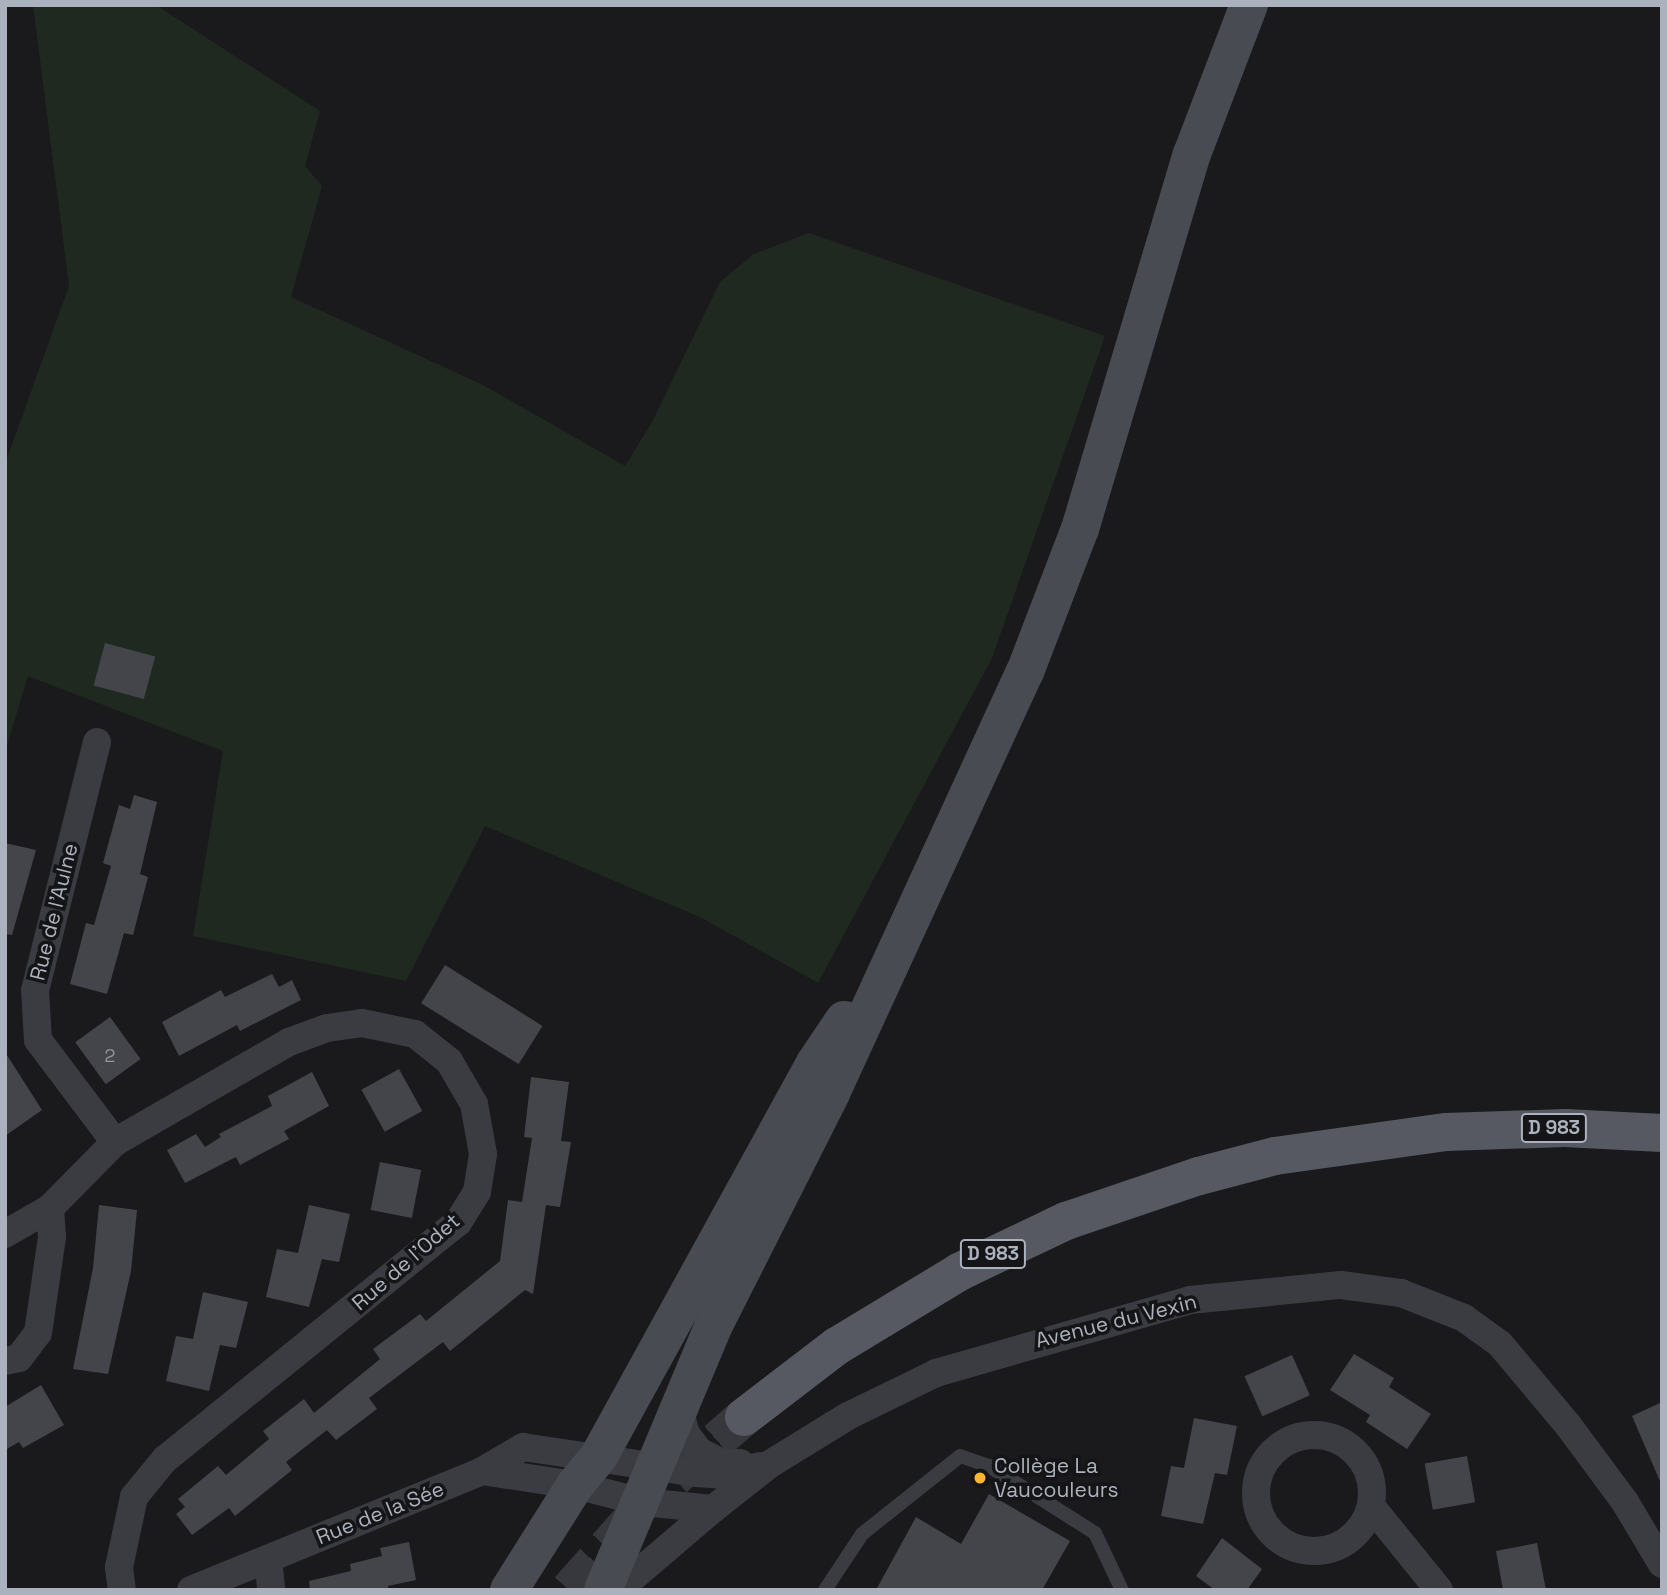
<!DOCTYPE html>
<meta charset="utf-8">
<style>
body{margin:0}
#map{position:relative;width:1667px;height:1595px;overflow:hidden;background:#1a1a1d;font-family:"Space Grotesk",sans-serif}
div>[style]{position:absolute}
.green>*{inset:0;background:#1f2920}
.building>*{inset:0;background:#44454a;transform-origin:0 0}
.primary-tunnel>*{height:38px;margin-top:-19px;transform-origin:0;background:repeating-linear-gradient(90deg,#37383d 0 38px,transparent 0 57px)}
.service>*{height:14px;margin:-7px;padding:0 7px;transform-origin:7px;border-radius:7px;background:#3b3c42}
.minor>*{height:28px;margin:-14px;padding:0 14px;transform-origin:14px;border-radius:14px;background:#3b3c42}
.minor>.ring{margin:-14px;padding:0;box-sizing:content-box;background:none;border:28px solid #3b3c42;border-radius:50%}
.secondary>*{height:38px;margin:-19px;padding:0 19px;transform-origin:19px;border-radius:19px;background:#484b52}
.primary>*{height:38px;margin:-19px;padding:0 19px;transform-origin:19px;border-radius:19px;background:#565962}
.dots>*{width:19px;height:19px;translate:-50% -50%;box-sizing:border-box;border:4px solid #151518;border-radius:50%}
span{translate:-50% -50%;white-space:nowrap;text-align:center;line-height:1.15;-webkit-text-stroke:7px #151518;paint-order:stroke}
.number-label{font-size:18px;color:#9196a0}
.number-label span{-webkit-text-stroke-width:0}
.shield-label span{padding:2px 5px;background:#151518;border:2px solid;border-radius:5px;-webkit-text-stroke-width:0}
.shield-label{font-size:19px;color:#abb1bd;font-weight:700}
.street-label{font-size:21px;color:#abb1bd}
.poi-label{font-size:21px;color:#abb1bd}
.left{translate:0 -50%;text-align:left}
.frame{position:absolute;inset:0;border:7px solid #abb1bd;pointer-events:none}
</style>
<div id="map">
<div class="green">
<div style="clip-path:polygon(33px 5px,156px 5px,320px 111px,305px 166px,322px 186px,291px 297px,483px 385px,625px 466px,652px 422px,720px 282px,754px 254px,809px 233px,1105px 336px,992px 658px,818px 983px,702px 918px,485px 826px,406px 981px,193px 936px,223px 751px,28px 676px,5px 752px,5px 464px,69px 286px)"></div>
</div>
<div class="building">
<div style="left:105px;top:643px;width:52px;height:44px;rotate:15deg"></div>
<div style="clip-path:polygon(134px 795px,157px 802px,140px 874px,148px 877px,133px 935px,124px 933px,107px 994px,70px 984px,86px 923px,94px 925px,111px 866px,103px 863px,119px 805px,130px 809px)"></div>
<div style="clip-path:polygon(5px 843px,36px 850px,12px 935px,5px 934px)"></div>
<div style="left:445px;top:965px;width:115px;height:45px;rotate:32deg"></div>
<div style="clip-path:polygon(272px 974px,279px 987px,292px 980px,301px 1000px,240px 1031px,237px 1025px,179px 1056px,162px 1022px,221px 990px,225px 997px)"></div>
<div style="left:110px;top:1017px;width:52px;height:43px;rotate:54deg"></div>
<div style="clip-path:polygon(5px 1052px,42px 1110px,5px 1136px)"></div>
<div style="left:399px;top:1069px;width:48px;height:43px;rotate:61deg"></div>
<div style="clip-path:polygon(312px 1072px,329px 1106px,284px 1131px,289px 1139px,240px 1165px,236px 1157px,185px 1183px,167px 1150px,196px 1134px,205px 1147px,221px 1137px,219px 1134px,272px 1106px,268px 1096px)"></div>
<div style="clip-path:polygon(531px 1077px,569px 1082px,561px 1141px,571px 1142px,560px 1207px,546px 1205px,533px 1294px,525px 1290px,450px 1351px,443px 1342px,369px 1398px,377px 1409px,336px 1440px,327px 1430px,286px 1462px,292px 1470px,235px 1516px,229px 1508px,192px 1535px,176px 1514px,185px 1507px,178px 1499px,218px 1466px,226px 1475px,269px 1439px,263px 1431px,304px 1399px,314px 1413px,380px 1359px,373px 1349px,420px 1314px,426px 1321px,500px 1261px,508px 1200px,522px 1202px,532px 1138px,524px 1137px)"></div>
<div style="left:380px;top:1162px;width:42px;height:49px;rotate:11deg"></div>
<div style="clip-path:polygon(99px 1205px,137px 1210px,131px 1271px,108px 1374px,73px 1369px,93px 1268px)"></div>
<div style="clip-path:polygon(309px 1205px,350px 1214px,339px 1262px,322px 1259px,309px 1307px,266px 1297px,277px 1249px,298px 1253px)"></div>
<div style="clip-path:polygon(203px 1292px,248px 1302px,236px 1348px,220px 1345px,209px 1391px,166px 1381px,176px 1336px,193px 1339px)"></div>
<div style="clip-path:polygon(1354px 1354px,1394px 1378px,1389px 1387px,1431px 1414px,1407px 1449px,1366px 1422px,1370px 1415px,1330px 1390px)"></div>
<div style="left:1292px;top:1355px;width:44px;height:52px;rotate:66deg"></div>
<div style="clip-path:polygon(41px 1385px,64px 1425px,23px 1448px,19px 1442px,5px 1450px,5px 1407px)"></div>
<div style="clip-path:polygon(1662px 1402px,1662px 1486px,1632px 1416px)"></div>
<div style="clip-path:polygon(1194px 1418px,1237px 1426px,1227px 1475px,1215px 1473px,1203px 1524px,1161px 1516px,1171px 1466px,1184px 1468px)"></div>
<div style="left:1467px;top:1456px;width:47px;height:43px;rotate:80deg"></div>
<div style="clip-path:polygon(989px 1494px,1070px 1541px,1042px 1590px,876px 1590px,916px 1517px,961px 1544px)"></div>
<div style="clip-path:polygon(1222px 1538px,1262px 1569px,1247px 1590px,1215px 1590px,1196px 1576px)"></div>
<div style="clip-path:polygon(409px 1542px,416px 1580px,388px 1586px,388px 1590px,310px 1590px,309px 1581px,351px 1571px,350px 1564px,382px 1556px,380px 1548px)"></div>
<div style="clip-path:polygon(1537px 1543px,1546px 1590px,1503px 1590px,1496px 1551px)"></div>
</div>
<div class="primary-tunnel">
<div style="left:674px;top:1478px;width:93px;rotate:-41.1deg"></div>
<div style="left:569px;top:1590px;width:94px;rotate:-48.5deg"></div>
</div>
<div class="service">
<div style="left:825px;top:1590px;width:67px;rotate:-56.5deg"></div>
<div style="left:862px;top:1534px;width:125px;rotate:-38.5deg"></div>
<div style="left:960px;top:1456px;width:31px;rotate:19deg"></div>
<div style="left:989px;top:1466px;width:125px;rotate:32.3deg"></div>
<div style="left:1095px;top:1533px;width:63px;rotate:64.7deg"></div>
</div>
<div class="minor">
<div style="left:97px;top:742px;width:256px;rotate:104deg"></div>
<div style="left:35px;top:990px;width:50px;rotate:86.6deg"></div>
<div style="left:38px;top:1040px;width:128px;rotate:53deg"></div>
<div style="left:5px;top:1234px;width:52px;rotate:-30deg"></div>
<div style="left:50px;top:1208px;width:93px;rotate:-45.4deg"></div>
<div style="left:115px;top:1142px;width:201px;rotate:-29.9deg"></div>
<div style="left:289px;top:1042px;width:40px;rotate:-20.2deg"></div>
<div style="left:327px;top:1028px;width:35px;rotate:-8deg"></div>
<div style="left:362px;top:1023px;width:54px;rotate:11.7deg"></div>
<div style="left:415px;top:1034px;width:43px;rotate:38.5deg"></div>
<div style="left:449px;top:1061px;width:50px;rotate:59.8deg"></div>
<div style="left:474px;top:1104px;width:51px;rotate:79.8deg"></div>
<div style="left:483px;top:1154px;width:38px;rotate:99deg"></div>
<div style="left:477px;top:1192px;width:36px;rotate:122deg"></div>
<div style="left:458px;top:1222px;width:377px;rotate:141deg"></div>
<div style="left:165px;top:1459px;width:49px;rotate:129.2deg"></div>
<div style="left:134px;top:1497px;width:72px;rotate:102.1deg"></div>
<div style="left:119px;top:1567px;width:23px;rotate:83deg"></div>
<div style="left:5px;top:1361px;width:14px;rotate:-12deg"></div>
<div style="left:19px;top:1358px;width:31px;rotate:-53deg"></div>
<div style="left:38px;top:1333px;width:97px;rotate:-81.7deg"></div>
<div style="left:52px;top:1237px;width:29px;rotate:-94deg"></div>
<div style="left:680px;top:1412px;width:23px;rotate:75deg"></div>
<div style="left:686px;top:1434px;width:21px;rotate:53deg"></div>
<div style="left:699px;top:1451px;width:26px;rotate:28deg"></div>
<div style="left:722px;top:1463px;width:18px"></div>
<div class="ring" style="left:1256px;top:1435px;width:88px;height:88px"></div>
<div style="left:482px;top:1471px;width:48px;rotate:-30.3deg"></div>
<div style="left:523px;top:1447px;width:175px;rotate:8.5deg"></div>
<div style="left:696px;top:1473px;width:30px;rotate:4deg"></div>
<div style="left:726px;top:1475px;width:35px;rotate:-15deg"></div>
<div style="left:1371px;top:1506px;width:108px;rotate:51deg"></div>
<div style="left:268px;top:1559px;width:31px;rotate:84deg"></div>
<div style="left:191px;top:1590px;width:314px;rotate:-22.2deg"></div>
<div style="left:482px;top:1471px;width:94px;rotate:8.6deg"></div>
<div style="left:575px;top:1485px;width:69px;rotate:14.2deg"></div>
<div style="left:642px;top:1502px;width:71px;rotate:5.6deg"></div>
<div style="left:713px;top:1509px;width:73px;rotate:-38.3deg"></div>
<div style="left:770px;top:1464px;width:92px;rotate:-31.6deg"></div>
<div style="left:848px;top:1416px;width:98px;rotate:-26deg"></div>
<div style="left:936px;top:1373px;width:264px;rotate:-16deg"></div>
<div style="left:1190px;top:1300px;width:152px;rotate:-5.7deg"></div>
<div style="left:1341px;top:1285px;width:61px;rotate:7.6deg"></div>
<div style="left:1401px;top:1293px;width:68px;rotate:21.6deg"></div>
<div style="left:1464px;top:1318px;width:44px;rotate:35.8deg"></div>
<div style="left:1500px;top:1344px;width:106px;rotate:50deg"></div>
<div style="left:1568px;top:1425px;width:96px;rotate:53.5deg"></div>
<div style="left:1625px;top:1502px;width:72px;rotate:59.2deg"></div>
<div style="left:618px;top:1590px;width:125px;rotate:-40.5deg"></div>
</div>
<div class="secondary">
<div style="left:509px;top:1590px;width:124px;rotate:-57.8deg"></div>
<div style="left:575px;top:1485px;width:38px;rotate:-50deg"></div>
<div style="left:599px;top:1456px;width:448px;rotate:-61.2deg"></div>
<div style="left:815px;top:1063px;width:52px;rotate:-56deg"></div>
<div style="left:603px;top:1590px;width:285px;rotate:-67.3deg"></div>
<div style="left:713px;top:1327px;width:262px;rotate:-63.2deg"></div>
<div style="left:831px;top:1093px;width:464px;rotate:-65.3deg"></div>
<div style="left:1025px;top:672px;width:153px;rotate:-69deg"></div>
<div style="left:1080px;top:529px;width:391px;rotate:-73.4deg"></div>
<div style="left:1192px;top:154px;width:160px;rotate:-69.1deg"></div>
</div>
<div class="primary">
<div style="left:744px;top:1417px;width:117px;rotate:-37.4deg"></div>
<div style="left:837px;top:1346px;width:143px;rotate:-31.2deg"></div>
<div style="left:959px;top:1272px;width:119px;rotate:-25.5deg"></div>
<div style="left:1066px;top:1221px;width:140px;rotate:-18.7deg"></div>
<div style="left:1199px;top:1176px;width:79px;rotate:-14.7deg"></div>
<div style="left:1275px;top:1156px;width:173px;rotate:-8deg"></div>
<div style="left:1446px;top:1132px;width:119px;rotate:-1.9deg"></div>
<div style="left:1565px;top:1128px;width:97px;rotate:3deg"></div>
</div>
<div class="dots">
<div style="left:980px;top:1478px;background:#ffb530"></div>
</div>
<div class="number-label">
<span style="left:110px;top:1056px">2</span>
</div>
<div class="shield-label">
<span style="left:1554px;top:1128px">D 983</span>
<span style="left:993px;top:1254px">D 983</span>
</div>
<div class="street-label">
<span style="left:54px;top:912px;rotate:-76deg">Rue de l'Aulne</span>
<span style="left:406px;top:1262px;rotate:-41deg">Rue de l'Odet</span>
<span style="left:1116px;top:1321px;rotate:-14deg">Avenue du Vexin</span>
<span style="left:380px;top:1513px;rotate:-22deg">Rue de la Sée</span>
</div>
<div class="poi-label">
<span class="left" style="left:994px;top:1478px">Collège La<br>Vaucouleurs</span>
</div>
<div class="frame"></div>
</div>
